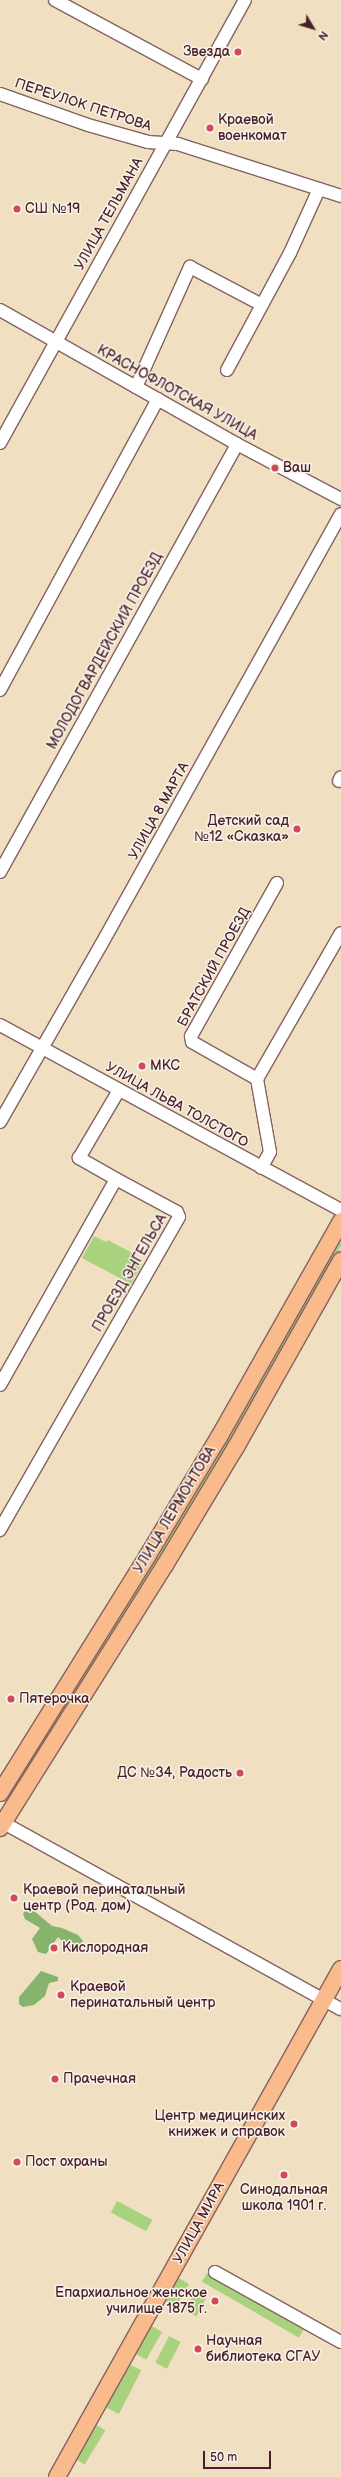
<!DOCTYPE html>
<meta charset="utf-8">
<style>
body{margin:0}
#map{position:relative;width:341px;height:2477px;overflow:hidden;background:#f1dfc1;font-family:"Balsamiq Sans",sans-serif}
div>[style]{position:absolute}
.green>*{inset:0;background:#a8d27e;transform-origin:0 0}
.forest>*{inset:0;background:#86b46d}
.roads{filter:drop-shadow(1px 0 #846260) drop-shadow(-1px 0 #846260) drop-shadow(0 1px #846260) drop-shadow(0 -1px #846260)}
.minor>*{height:12px;margin:-6px;padding:0 6px;transform-origin:6px;border-radius:6px;background:#fff}
.major>*{height:16px;margin:-8px;padding:0 8px;transform-origin:8px;border-radius:8px;background:#fabb8c}
.dots>*{width:11px;height:11px;translate:-50% -50%;box-sizing:border-box;border:2px solid #f7f3e8;border-radius:50%}
span{translate:-50% -50%;white-space:nowrap;text-align:center;line-height:1.15;-webkit-text-stroke:3px #f7f3e8;paint-order:stroke}
.poi-label{font-size:14px;color:#4a1f2b}
.right{translate:-100% -50%;text-align:right}
.left{translate:0 -50%;text-align:left}
.street-label{font-size:14px;color:#4a1f2b}
.north{position:absolute;left:293px;top:8px;width:40px;height:40px;-webkit-text-stroke:3px #f7f3e8;paint-order:stroke;rotate:128deg;font-size:11px;font-weight:700;line-height:16px;text-align:center;color:#4a1f2b}
.north::after{content:'';display:block;margin:auto;width:14px;height:18px;background:#4a1f2b;clip-path:polygon(50% 0,100% 100%,50% 72%,0 100%)}
.scale{position:absolute;left:203px;top:2451px;width:68px;height:18px;box-sizing:border-box;border:2px solid #4a1f2b;border-top:0;padding-left:5px;font-size:12px;line-height:14px;white-space:nowrap;color:#4a1f2b;-webkit-text-stroke:3px #f7f3e8;paint-order:stroke}
</style>
<div id="map">
<div class="green">
<div style="clip-path:polygon(341px 1235px,341px 1246px,230px 1443px,159px 1563px,6px 1804px,3px 1800px,153px 1559px)"></div>
<div style="clip-path:polygon(94px 1236px,106px 1242px,108px 1240px,136px 1255px,134px 1260px,142px 1264px,131px 1284px,82px 1258px)"></div>
<div style="left:117px;top:2201px;width:40px;height:13px;rotate:28deg"></div>
<div style="left:207px;top:2273px;width:112px;height:10px;rotate:30deg"></div>
<div style="left:177px;top:2277px;width:14px;height:26px;rotate:30deg"></div>
<div style="left:196px;top:2289px;width:13px;height:24px;rotate:27deg"></div>
<div style="left:150px;top:2325px;width:14px;height:32px;rotate:30deg"></div>
<div style="left:169px;top:2336px;width:13px;height:30px;rotate:27deg"></div>
<div style="left:127px;top:2363px;width:16px;height:49px;rotate:27deg"></div>
<div style="left:95px;top:2424px;width:12px;height:40px;rotate:31deg"></div>
</div>
<div class="forest">
<div style="clip-path:polygon(25px 1910px,33px 1910px,52px 1926px,62px 1928px,78px 1935px,83px 1941px,78px 1947px,71px 1949px,58px 1937px,46px 1954px,38px 1952px,32px 1939px,40px 1928px,25px 1919px,23px 1914px)"></div>
<div style="clip-path:polygon(41px 1971px,58px 1977px,58px 1981px,49px 1983px,45px 1996px,34px 2005px,23px 2007px,19px 2004px,19px 1997px)"></div>
</div>
<div class="roads">
<div class="minor">
<div style="left:55px;top:0;width:167px;rotate:28.3deg"></div>
<div style="left:0;top:94px;width:93px;rotate:19.4deg"></div>
<div style="left:88px;top:125px;width:62px;rotate:15.8deg"></div>
<div style="left:148px;top:142px;width:30px;rotate:4deg"></div>
<div style="left:178px;top:144px;width:171px;rotate:17.7deg"></div>
<div style="left:0;top:310px;width:272px;rotate:29.5deg"></div>
<div style="left:237px;top:444px;width:118px;rotate:27.9deg"></div>
<div style="left:227px;top:370px;width:133px;rotate:-61.7deg"></div>
<div style="left:290px;top:253px;width:70px;rotate:-65.6deg"></div>
<div style="left:136px;top:387px;width:132px;rotate:-65.8deg"></div>
<div style="left:190px;top:267px;width:81px;rotate:27.8deg"></div>
<div style="left:0;top:443px;width:506px;rotate:-61.06deg"></div>
<div style="left:0;top:690px;width:331px;rotate:-61.5deg"></div>
<div style="left:339px;top:781px;width:4px;rotate:-63deg"></div>
<div style="left:0;top:872px;width:489px;rotate:-61deg"></div>
<div style="left:277px;top:883px;width:176px;rotate:119.3deg"></div>
<div style="left:191px;top:1036px;width:6px;rotate:81deg"></div>
<div style="left:192px;top:1042px;width:75px;rotate:29.6deg"></div>
<div style="left:257px;top:1079px;width:168px;rotate:-60.1deg"></div>
<div style="left:0;top:1025px;width:388px;rotate:28.5deg"></div>
<div style="left:257px;top:1079px;width:74px;rotate:79.9deg"></div>
<div style="left:270px;top:1152px;width:18px;rotate:119deg"></div>
<div style="left:0;top:1122px;width:204px;rotate:-60.3deg"></div>
<div style="left:101px;top:945px;width:493px;rotate:-60.9deg"></div>
<div style="left:116px;top:1179px;width:43px;rotate:-150.4deg"></div>
<div style="left:79px;top:1158px;width:79px;rotate:-59.5deg"></div>
<div style="left:0;top:1385px;width:236px;rotate:-60.6deg"></div>
<div style="left:116px;top:1179px;width:69px;rotate:28.4deg"></div>
<div style="left:177px;top:1212px;width:5px;rotate:68deg"></div>
<div style="left:179px;top:1217px;width:361px;rotate:119.8deg"></div>
<div style="left:0;top:1821px;width:389px;rotate:28.9deg"></div>
<div style="left:215px;top:2272px;width:144px;rotate:29.1deg"></div>
</div>
<div class="major">
<div style="left:0;top:1793px;width:280px;rotate:-58.1deg"></div>
<div style="left:148px;top:1555px;width:138px;rotate:-59deg"></div>
<div style="left:219px;top:1437px;width:248px;rotate:-60.5deg"></div>
<div style="left:0;top:1828px;width:310px;rotate:-57.9deg"></div>
<div style="left:165px;top:1565px;width:138px;rotate:-59deg"></div>
<div style="left:236px;top:1447px;width:214px;rotate:-60.6deg"></div>
<div style="left:57px;top:2477px;width:582px;rotate:-60.79deg"></div>
</div>
</div>
<div class="dots">
<div style="left:238px;top:52px;background:#d1495b"></div>
<div style="left:210px;top:128px;background:#d1495b"></div>
<div style="left:17px;top:209px;background:#d1495b"></div>
<div style="left:275px;top:468px;background:#d1495b"></div>
<div style="left:297px;top:829px;background:#d1495b"></div>
<div style="left:142px;top:1066px;background:#d1495b"></div>
<div style="left:11px;top:1699px;background:#d1495b"></div>
<div style="left:240px;top:1773px;background:#d1495b"></div>
<div style="left:14px;top:1898px;background:#d1495b"></div>
<div style="left:54px;top:1948px;background:#d1495b"></div>
<div style="left:61px;top:1995px;background:#d1495b"></div>
<div style="left:55px;top:2079px;background:#d1495b"></div>
<div style="left:294px;top:2124px;background:#d1495b"></div>
<div style="left:17px;top:2162px;background:#d1495b"></div>
<div style="left:284px;top:2175px;background:#d1495b"></div>
<div style="left:215px;top:2301px;background:#d1495b"></div>
<div style="left:198px;top:2349px;background:#d1495b"></div>
</div>
<div class="poi-label">
<span class="right" style="left:230px;top:52px">Звезда</span>
<span class="left" style="left:218px;top:128px">Краевой<br>военкомат</span>
<span class="left" style="left:25px;top:209px">СШ №19</span>
<span class="left" style="left:283px;top:468px">Ваш</span>
<span class="right" style="left:289px;top:829px">Детский сад<br>№12 «Сказка»</span>
<span class="left" style="left:150px;top:1066px">МКС</span>
<span class="left" style="left:19px;top:1699px">Пятерочка</span>
<span class="right" style="left:232px;top:1773px">ДС №34, Радость</span>
<span class="left" style="left:23px;top:1898px">Краевой перинатальный<br>центр (Род. дом)</span>
<span class="left" style="left:62px;top:1948px">Кислородная</span>
<span class="left" style="left:70px;top:1995px">Краевой<br>перинатальный центр</span>
<span class="left" style="left:63px;top:2079px">Прачечная</span>
<span class="right" style="left:285px;top:2124px">Центр медицинских<br>книжек и справок</span>
<span class="left" style="left:25px;top:2162px">Пост охраны</span>
<span style="left:284px;top:2198px">Синодальная<br>школа 1901 г.</span>
<span class="right" style="left:207px;top:2301px">Епархиальное женское<br>училище 1875 г.</span>
<span class="left" style="left:206px;top:2349px">Научная<br>библиотека СГАУ</span>
</div>
<div class="street-label">
<span style="left:83px;top:105px;rotate:18deg">ПЕРЕУЛОК ПЕТРОВА</span>
<span style="left:109px;top:214px;rotate:-61deg">УЛИЦА ТЕЛЬМАНА</span>
<span style="left:177px;top:393px;rotate:29deg">КРАСНОФЛОТСКАЯ УЛИЦА</span>
<span style="left:105px;top:651px;rotate:-61deg">МОЛОДОГВАРДЕЙСКИЙ ПРОЕЗД</span>
<span style="left:159px;top:811px;rotate:-61deg">УЛИЦА 8 МАРТА</span>
<span style="left:214px;top:967px;rotate:-61deg">БРАТСКИЙ ПРОЕЗД</span>
<span style="left:177px;top:1105px;rotate:29deg">УЛИЦА ЛЬВА ТОЛСТОГО</span>
<span style="left:130px;top:1273px;rotate:-60deg">ПРОЕЗД ЭНГЕЛЬСА</span>
<span style="left:175px;top:1510px;rotate:-59deg">УЛИЦА ЛЕРМОНТОВА</span>
<span style="left:199px;top:2223px;rotate:-61deg">УЛИЦА МИРА</span>
</div>
<div class="north">N</div>
<div class="scale">50 m</div>
</div>
